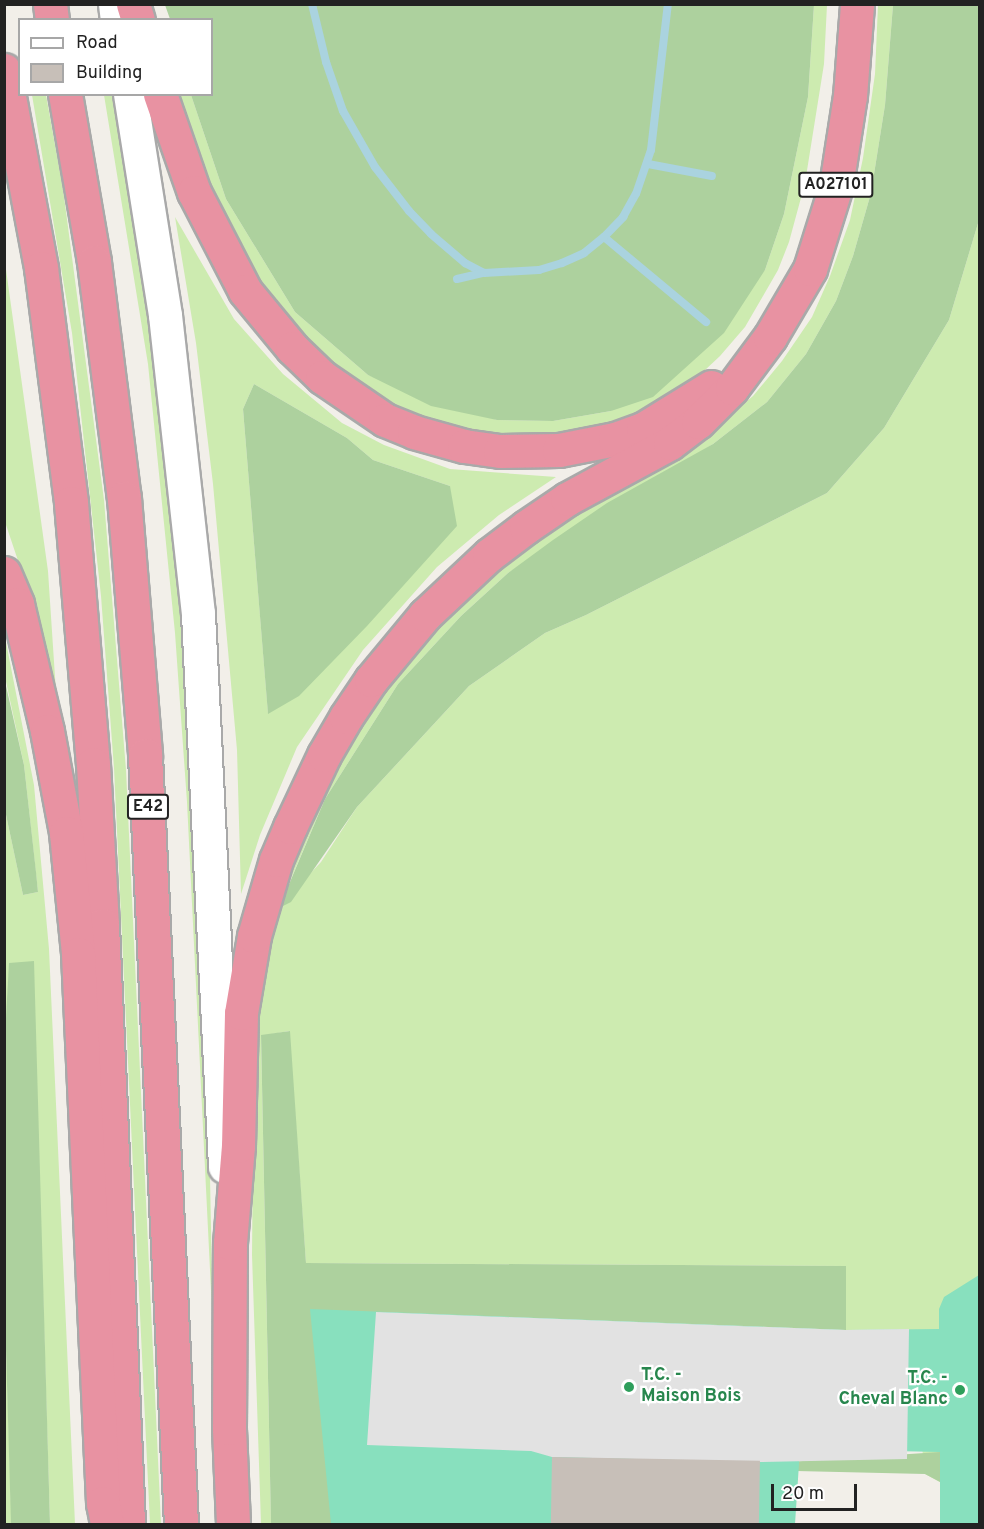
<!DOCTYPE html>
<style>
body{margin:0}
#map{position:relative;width:984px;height:1529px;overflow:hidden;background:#f2efe9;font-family:Overpass,sans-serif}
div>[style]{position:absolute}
.grass>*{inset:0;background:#cdebb0}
.forest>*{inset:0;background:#add19e}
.pitch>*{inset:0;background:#88e0be}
.parking>*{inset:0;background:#e2e2e2}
.stream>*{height:8px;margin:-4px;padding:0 4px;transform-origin:4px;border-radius:4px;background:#aad3df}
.building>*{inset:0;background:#c7bfb8;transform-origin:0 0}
.roads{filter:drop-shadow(2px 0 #a9a9a9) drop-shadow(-2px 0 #a9a9a9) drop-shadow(0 2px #a9a9a9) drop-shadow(0 -2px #a9a9a9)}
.minor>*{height:33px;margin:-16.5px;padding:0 16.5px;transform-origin:16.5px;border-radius:16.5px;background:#fff}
.highway>*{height:33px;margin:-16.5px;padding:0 16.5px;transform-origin:16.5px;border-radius:16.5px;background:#e892a2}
.dots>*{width:16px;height:16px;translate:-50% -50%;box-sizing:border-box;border:3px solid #fff;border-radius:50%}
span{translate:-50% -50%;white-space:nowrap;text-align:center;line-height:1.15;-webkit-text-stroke:4.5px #fff;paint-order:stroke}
.shield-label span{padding:2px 4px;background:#fff;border:2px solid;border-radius:4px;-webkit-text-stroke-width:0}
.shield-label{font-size:16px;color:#222;font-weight:700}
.leisure-label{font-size:18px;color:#27864d;font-weight:700}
.left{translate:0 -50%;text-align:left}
.right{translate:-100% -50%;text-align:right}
.frame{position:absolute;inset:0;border:6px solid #222;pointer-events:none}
.legend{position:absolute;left:18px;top:18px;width:195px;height:78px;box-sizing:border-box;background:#fff;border:2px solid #a7a7a7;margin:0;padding:8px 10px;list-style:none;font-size:18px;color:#222}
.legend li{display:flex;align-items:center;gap:12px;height:30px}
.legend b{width:30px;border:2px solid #a7a7a7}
.scale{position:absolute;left:771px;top:1484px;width:86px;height:27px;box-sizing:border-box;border:3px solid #222;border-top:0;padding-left:8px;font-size:18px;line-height:21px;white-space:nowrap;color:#222;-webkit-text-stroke:4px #fff;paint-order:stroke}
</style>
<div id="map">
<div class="grass">
<div style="clip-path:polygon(814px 5px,827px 5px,824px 64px,805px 183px,789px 242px,778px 270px,745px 327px,720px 356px,688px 386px,619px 425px,528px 439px,452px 432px,374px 400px,303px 343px,254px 280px,197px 163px,176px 95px,191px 95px,226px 199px,295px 312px,368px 375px,497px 420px,553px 421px,611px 411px,765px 270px,784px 214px,808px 97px)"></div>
<div style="clip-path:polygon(878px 5px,893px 5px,885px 105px,871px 193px,853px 256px,836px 301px,806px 354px,767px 402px,713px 444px,508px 573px,461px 616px,398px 684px,325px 799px,279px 907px,321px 862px,357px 807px,469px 686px,545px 633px,586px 615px,827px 493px,884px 428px,949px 320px,979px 220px,980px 1293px,940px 1524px,940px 1482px,925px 1474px,909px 1329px,846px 1330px,846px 1266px,306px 1263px,289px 1031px,261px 1036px,271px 1524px,261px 1524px,252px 1255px,254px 1036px,261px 971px,283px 881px,328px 773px,381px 690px,433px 626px,539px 532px,715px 428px,753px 396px,782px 361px,812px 317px,830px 276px,850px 220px,863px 158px,875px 74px)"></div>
<div style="clip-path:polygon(32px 95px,46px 95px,63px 189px,104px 500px,126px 770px,161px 1524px,150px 1524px,114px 768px,101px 596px,72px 333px)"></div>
<div style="clip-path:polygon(104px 95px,117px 95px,124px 130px,181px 556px,209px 1125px,213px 1331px,187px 802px,175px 633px,148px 364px)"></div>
<div style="clip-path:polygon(evenodd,175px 217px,234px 319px,283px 374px,342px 423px,384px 445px,450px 469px,556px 477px,499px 515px,437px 567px,363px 650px,297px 747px,260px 835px,241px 894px,237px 750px,213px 484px,196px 343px,175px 217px,254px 384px,347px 438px,373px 460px,450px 486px,268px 713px,243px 409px,254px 384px)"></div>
<div style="clip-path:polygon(4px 255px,48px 571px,56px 692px,35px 611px,5px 522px)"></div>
<div style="clip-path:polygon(5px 637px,34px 785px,49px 949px,75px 1524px,50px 1524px,43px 1294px,5px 1036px,5px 810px,23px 895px,38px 892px,24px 765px,5px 677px)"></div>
<div style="clip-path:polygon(4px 1280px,11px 1504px,11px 1524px,4px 1524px)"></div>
</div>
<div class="forest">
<div style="clip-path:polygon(165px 5px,814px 5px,808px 97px,784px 214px,765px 270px,724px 333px,653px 397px,611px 411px,553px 421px,497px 420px,431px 406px,368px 375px,295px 312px,226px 199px,191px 95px,212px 94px,212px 20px,170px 19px)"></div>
<div style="clip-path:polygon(893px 5px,979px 5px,979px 220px,949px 320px,884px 428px,827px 493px,586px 615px,545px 633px,469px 686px,357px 807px,291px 902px,279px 908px,325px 799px,398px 684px,461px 616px,508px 573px,553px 540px,607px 503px,713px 444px,767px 402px,806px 354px,836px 301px,853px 256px,871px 193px,885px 105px)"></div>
<div style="clip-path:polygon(254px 384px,347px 438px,373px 460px,450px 486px,457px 526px,367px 626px,299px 696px,268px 714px,243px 409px)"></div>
<div style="clip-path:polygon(4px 677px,24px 765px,36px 872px,38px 892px,23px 895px,5px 810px)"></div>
<div style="clip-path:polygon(34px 961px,50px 1524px,11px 1524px,4px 1280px,5px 1036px,9px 963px)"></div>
<div style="clip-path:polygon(290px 1031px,306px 1263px,846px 1266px,846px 1330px,377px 1312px,357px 1524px,271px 1524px,261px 1035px)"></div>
<div style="clip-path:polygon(940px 1452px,940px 1482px,925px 1474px,796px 1471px,787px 1462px)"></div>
</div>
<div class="pitch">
<div style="clip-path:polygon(979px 1275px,979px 1524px,940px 1524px,940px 1452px,800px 1449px,795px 1524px,331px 1524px,310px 1309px,845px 1330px,939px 1329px,939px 1309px,944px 1297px)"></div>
</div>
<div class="parking">
<div style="clip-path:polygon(376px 1312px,845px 1330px,909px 1329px,907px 1459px,760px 1462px,552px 1457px,531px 1451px,367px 1445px)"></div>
</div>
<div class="stream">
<div style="left:312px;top:4px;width:60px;rotate:76.4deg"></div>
<div style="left:326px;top:62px;width:52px;rotate:70.9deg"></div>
<div style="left:343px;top:111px;width:64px;rotate:60.3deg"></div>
<div style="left:375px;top:167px;width:56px;rotate:52.3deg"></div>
<div style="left:409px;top:211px;width:32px;rotate:46deg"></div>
<div style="left:431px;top:234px;width:45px;rotate:40.5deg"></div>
<div style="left:465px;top:263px;width:21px;rotate:28deg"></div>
<div style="left:648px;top:164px;width:65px;rotate:10.6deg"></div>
<div style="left:604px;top:237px;width:133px;rotate:39.8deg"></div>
<div style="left:457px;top:279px;width:28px;rotate:-13deg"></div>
<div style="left:484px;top:273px;width:55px;rotate:-3.1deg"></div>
<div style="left:539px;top:270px;width:24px;rotate:-17deg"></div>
<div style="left:562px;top:263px;width:24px;rotate:-24deg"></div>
<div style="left:584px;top:253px;width:26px;rotate:-39deg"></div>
<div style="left:604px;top:237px;width:28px;rotate:-46deg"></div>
<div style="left:623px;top:217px;width:26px;rotate:-61deg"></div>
<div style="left:636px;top:194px;width:46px;rotate:-71.2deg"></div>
<div style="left:651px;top:150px;width:147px;rotate:-83.4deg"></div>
</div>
<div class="building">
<div style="left:552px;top:1457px;width:208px;height:67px;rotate:1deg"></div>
</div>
<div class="roads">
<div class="minor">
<div style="left:115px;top:4px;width:16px;rotate:83deg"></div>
<div style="left:130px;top:94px;width:224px;rotate:81deg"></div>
<div style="left:165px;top:315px;width:301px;rotate:83.7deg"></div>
<div style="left:198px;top:614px;width:553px;rotate:87.2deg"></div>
</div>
<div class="highway">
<div style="left:50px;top:4px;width:16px;rotate:83deg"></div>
<div style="left:133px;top:4px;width:17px;rotate:73deg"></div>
<div style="left:4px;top:70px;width:201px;rotate:79.4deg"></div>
<div style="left:41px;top:268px;width:237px;rotate:82.7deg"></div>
<div style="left:71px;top:503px;width:262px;rotate:85.2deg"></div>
<div style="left:93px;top:764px;width:161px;rotate:86.8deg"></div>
<div style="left:102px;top:925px;width:600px;rotate:87.51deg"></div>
<div style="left:65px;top:94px;width:170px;rotate:80.2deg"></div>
<div style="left:94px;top:262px;width:238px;rotate:82.8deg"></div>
<div style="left:124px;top:498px;width:258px;rotate:85.3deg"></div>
<div style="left:145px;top:755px;width:770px;rotate:87.32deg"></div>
<div style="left:160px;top:94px;width:104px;rotate:70.9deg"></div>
<div style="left:194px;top:192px;width:111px;rotate:62.7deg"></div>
<div style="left:245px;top:291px;width:74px;rotate:50.5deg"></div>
<div style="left:292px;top:348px;width:42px;rotate:44deg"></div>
<div style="left:322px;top:377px;width:76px;rotate:34.3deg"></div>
<div style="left:385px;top:420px;width:31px;rotate:22deg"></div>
<div style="left:414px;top:432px;width:52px;rotate:15.6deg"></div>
<div style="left:464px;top:446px;width:36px;rotate:8deg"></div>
<div style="left:500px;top:451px;width:59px;rotate:-1deg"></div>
<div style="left:559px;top:450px;width:57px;rotate:-11.1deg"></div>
<div style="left:615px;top:439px;width:30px;rotate:-20deg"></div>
<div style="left:643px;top:429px;width:80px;rotate:-31.7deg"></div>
<div style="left:4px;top:573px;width:34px;rotate:67deg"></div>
<div style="left:17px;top:604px;width:130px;rotate:76.7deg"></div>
<div style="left:47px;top:731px;width:104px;rotate:79.4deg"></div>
<div style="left:66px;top:833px;width:122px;rotate:84.3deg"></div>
<div style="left:78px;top:954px;width:550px;rotate:87.39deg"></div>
<div style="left:103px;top:1503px;width:21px;rotate:79deg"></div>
<div style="left:233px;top:1524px;width:96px;rotate:-92.4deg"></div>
<div style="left:229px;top:1428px;width:185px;rotate:-89.7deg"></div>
<div style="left:230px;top:1243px;width:97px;rotate:-85.3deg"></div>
<div style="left:238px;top:1146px;width:133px;rotate:-88.7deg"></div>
<div style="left:241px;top:1013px;width:78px;rotate:-80.4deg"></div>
<div style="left:254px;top:936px;width:79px;rotate:-73.9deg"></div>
<div style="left:276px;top:860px;width:36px;rotate:-67deg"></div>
<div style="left:290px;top:827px;width:80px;rotate:-64.7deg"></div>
<div style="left:324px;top:755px;width:44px;rotate:-59.9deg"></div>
<div style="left:346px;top:717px;width:45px;rotate:-56deg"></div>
<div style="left:371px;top:680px;width:85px;rotate:-50.3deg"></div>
<div style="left:425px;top:615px;width:88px;rotate:-43.2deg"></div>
<div style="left:489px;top:555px;width:46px;rotate:-37.1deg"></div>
<div style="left:526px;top:527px;width:50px;rotate:-34.3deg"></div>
<div style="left:567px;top:499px;width:117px;rotate:-28.5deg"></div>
<div style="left:670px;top:443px;width:35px;rotate:-37deg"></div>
<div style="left:698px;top:422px;width:48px;rotate:-45deg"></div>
<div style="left:732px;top:388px;width:64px;rotate:-53.3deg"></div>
<div style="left:770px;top:337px;width:79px;rotate:-59.5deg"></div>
<div style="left:810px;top:269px;width:87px;rotate:-72.6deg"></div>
<div style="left:836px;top:186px;width:91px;rotate:-81.2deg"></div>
<div style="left:850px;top:96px;width:92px;rotate:-85.6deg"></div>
</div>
</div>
<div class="dots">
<div style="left:629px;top:1387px;background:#2e9e5b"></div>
<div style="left:960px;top:1390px;background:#2e9e5b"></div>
</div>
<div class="shield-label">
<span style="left:836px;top:185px">A027101</span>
<span style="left:148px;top:807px">E42</span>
</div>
<div class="leisure-label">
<span class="left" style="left:641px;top:1387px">T.C. -<br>Maison Bois</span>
<span class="right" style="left:948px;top:1390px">T.C. -<br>Cheval Blanc</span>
</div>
<div class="frame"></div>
<ul class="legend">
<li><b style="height:8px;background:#fff"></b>Road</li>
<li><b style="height:16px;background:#c7bfb8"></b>Building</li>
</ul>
<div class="scale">20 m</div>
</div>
